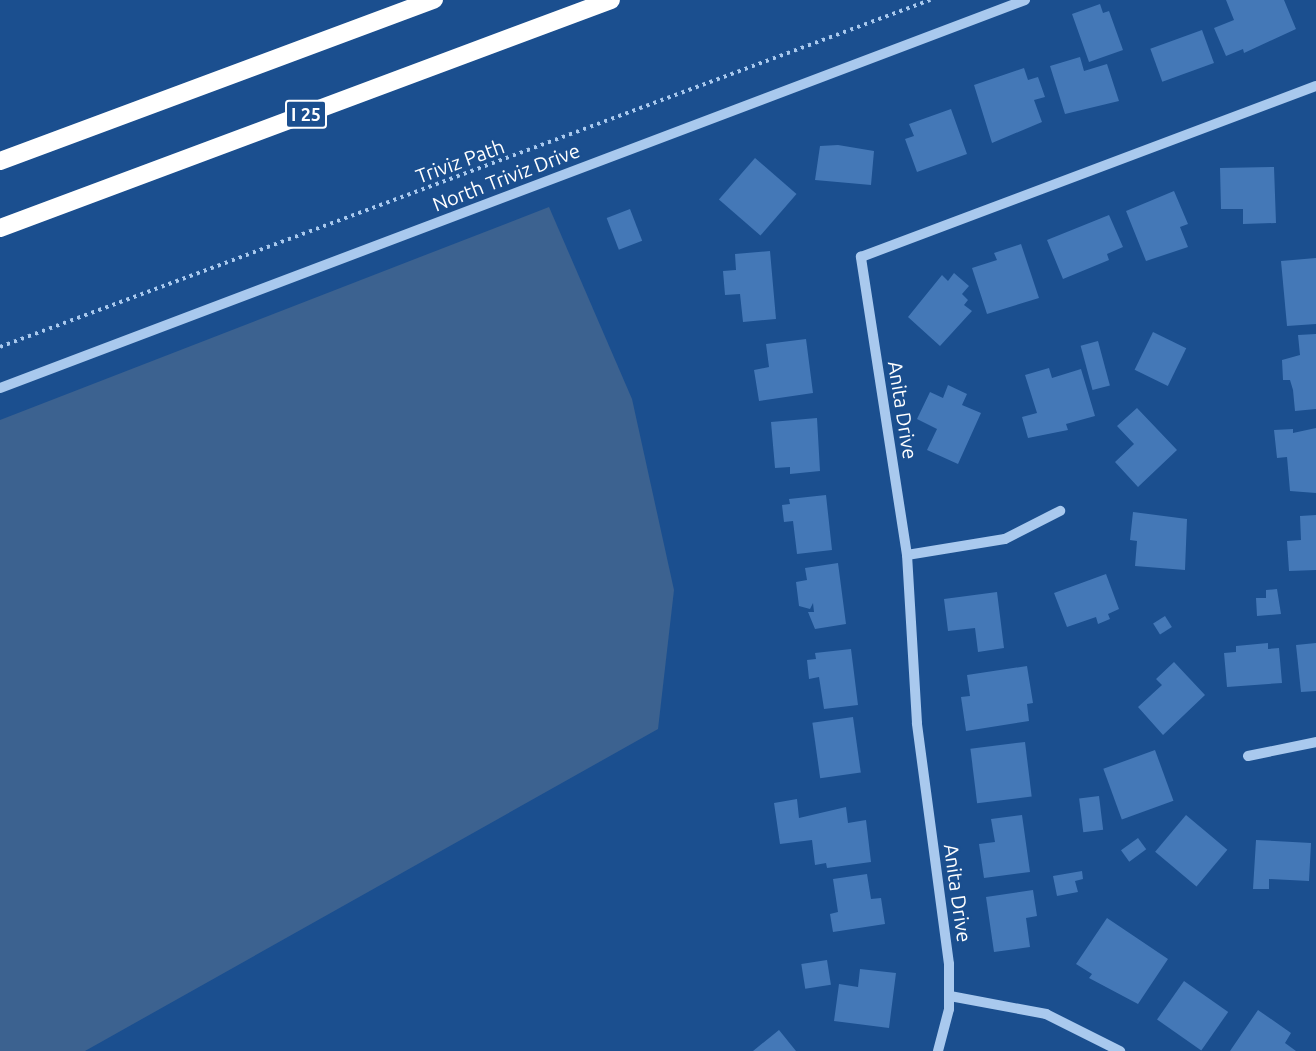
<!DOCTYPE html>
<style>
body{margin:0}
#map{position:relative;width:1316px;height:1051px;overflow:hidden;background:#1b4f8f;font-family:Ubuntu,sans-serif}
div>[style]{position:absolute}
.water>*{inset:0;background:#3c6290}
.building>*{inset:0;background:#4478b7;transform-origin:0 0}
.path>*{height:4px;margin-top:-2px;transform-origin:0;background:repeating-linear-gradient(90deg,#a9c9ee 0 3px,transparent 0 7.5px)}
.minor>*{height:10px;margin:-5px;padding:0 5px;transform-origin:5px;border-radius:5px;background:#a9c9ee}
.highway>*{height:18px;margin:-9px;padding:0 9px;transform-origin:9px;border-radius:9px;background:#fff}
span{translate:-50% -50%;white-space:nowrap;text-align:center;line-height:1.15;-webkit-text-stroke:4.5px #1b4f8f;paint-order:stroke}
.shield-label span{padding:2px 4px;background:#1b4f8f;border:2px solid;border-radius:4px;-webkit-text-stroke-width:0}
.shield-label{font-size:18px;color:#fff;font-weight:700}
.street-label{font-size:20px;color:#fff}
</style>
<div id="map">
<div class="water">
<div style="clip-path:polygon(549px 207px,632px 399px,674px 590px,658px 729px,85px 1051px,0 1051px,0 420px)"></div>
</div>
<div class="building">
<div style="clip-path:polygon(1226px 0,1284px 0,1296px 29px,1244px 53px,1243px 49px,1226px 56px,1214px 28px,1234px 20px)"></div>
<div style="clip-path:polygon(1100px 4px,1103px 13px,1109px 11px,1123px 50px,1089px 62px,1072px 14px)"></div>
<div style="left:1202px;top:30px;width:35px;height:55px;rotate:70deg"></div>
<div style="clip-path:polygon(1080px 57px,1084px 71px,1107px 64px,1119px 101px,1065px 114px,1050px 66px)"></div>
<div style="clip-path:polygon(1024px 68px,1028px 80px,1038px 77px,1045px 97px,1034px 100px,1042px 122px,992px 143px,974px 85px)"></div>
<div style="clip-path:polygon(951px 109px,967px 154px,917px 172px,905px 139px,914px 136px,909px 124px)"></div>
<div style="clip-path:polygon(838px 145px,874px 151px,871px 185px,815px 180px,820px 146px)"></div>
<div style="left:755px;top:158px;width:55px;height:55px;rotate:41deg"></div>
<div style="clip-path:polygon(1274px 167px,1276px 223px,1243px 224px,1243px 209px,1221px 209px,1220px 168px)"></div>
<div style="clip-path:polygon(1174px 191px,1188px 224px,1180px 227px,1188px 247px,1146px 261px,1126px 211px)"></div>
<div style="left:630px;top:209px;width:34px;height:25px;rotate:69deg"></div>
<div style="clip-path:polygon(1109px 215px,1123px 247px,1107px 254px,1109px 260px,1063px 279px,1047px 240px)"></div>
<div style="clip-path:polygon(1021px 244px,1039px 298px,987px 314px,972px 268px,997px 260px,994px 253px)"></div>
<div style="clip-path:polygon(770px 251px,776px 319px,743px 322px,740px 294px,725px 295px,723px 271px,736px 270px,735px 254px)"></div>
<div style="clip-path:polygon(1316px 258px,1316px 324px,1287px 326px,1281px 261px)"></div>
<div style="clip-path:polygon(954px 273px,969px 286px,962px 294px,968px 300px,964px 305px,972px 311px,940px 346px,908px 317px,942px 275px,948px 281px)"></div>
<div style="left:1153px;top:332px;width:37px;height:42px;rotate:26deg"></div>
<div style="clip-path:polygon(1316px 334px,1316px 409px,1295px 411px,1293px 390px,1290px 380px,1283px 380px,1282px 360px,1300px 355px,1298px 335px)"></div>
<div style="clip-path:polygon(806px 339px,813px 393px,759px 401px,754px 370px,769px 367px,766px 344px)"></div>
<div style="left:1098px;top:341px;width:46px;height:18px;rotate:75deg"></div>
<div style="clip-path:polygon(1049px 368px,1052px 378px,1081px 369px,1095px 416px,1066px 424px,1068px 430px,1028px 438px,1022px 417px,1037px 413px,1025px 375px)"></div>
<div style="clip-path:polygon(948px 385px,967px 394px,962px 405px,981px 413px,958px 464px,927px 450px,937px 429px,917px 419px,930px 392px,943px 398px)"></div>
<div style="clip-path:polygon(1137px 408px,1177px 450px,1138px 487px,1115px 462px,1134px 444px,1117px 426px)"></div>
<div style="clip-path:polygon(817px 418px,820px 471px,790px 474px,790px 467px,775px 468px,771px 422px)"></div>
<div style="clip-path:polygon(1316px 428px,1316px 493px,1290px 491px,1287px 457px,1277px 458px,1274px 430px,1293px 429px,1293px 433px)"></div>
<div style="clip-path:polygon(826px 495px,832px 550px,797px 554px,793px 521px,784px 522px,782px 505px,790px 504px,789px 499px)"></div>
<div style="clip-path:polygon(1133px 512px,1187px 519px,1185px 570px,1135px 566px,1137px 541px,1130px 540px)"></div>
<div style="clip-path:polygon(1316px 515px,1316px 570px,1289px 571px,1287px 541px,1301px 540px,1300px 516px)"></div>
<div style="clip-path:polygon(838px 563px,846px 624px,815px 629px,808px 612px,814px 612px,813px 603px,810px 609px,799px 606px,796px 582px,807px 580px,805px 568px)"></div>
<div style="clip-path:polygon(1106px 574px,1119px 609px,1108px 614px,1110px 619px,1098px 624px,1096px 617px,1067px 627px,1054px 593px)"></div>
<div style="clip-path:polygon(1277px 589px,1281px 614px,1257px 616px,1256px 598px,1266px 598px,1266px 590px)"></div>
<div style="clip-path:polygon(997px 592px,1004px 648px,978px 652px,975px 628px,948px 631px,944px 599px)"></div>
<div style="left:1165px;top:616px;width:13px;height:14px;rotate:58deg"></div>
<div style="clip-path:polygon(1268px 643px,1268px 649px,1279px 648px,1282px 683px,1227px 687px,1224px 653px,1236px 652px,1236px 646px)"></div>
<div style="clip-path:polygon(1316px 643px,1316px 691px,1301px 692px,1296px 645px)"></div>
<div style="clip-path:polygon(851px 649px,858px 705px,824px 709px,819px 677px,809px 679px,807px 660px,816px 659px,815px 653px)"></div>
<div style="clip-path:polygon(1174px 662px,1205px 695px,1163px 735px,1138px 707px,1162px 685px,1156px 679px)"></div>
<div style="clip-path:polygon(1027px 666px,1033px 703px,1027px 704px,1029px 721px,966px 731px,961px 697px,970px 696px,967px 675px)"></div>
<div style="left:853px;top:717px;width:56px;height:41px;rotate:82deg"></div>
<div style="left:1025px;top:742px;width:55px;height:55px;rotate:83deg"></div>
<div style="left:1155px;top:750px;width:54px;height:55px;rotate:70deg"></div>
<div style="left:1099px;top:796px;width:34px;height:20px;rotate:83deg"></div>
<div style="clip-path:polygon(797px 799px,799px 818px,846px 807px,848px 823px,866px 820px,871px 862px,827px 868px,826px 863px,815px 865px,812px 840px,780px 844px,774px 803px)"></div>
<div style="clip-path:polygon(1022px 815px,1030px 872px,984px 878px,979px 844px,995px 842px,991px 819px)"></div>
<div style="left:1186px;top:815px;width:54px;height:48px;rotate:40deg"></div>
<div style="left:1138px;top:838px;width:14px;height:21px;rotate:54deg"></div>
<div style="clip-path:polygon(1256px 840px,1311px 843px,1309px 881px,1269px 879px,1269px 889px,1253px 889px)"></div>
<div style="clip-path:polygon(1082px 871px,1083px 879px,1075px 881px,1078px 892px,1057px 896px,1053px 876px)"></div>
<div style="clip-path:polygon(867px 874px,871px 899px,881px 898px,885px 924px,833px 932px,830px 914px,838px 912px,833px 879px)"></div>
<div style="clip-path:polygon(1033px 890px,1037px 916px,1026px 918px,1030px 947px,994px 952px,986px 897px)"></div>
<div style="clip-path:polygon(1107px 918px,1168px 959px,1138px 1004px,1089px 978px,1092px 974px,1076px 964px)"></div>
<div style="left:827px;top:960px;width:25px;height:26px;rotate:81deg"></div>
<div style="clip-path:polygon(860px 969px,896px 973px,889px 1028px,834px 1021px,839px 984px,858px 987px)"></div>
<div style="left:1184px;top:981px;width:54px;height:47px;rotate:35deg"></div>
<div style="clip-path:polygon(1258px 1010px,1291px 1033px,1285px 1043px,1296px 1051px,1230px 1051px)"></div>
<div style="clip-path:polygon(779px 1030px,796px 1051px,753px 1051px)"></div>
</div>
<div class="path">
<div style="left:0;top:347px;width:993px;rotate:-20.46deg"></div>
</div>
<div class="minor">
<div style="left:0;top:388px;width:1096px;rotate:-20.73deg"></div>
<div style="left:907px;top:555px;width:99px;rotate:-9.3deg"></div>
<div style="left:1005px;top:539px;width:62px;rotate:-27deg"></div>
<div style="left:1248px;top:756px;width:69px;rotate:-11.6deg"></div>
<div style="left:950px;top:996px;width:98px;rotate:10.6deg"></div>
<div style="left:1046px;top:1014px;width:83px;rotate:26.6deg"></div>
<div style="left:938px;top:1051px;width:43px;rotate:-75.3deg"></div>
<div style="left:949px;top:1009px;width:45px;rotate:-90deg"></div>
<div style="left:949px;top:964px;width:243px;rotate:-97.6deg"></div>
<div style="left:917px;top:723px;width:168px;rotate:-93.4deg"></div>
<div style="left:907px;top:555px;width:302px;rotate:-98.8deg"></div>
<div style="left:861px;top:257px;width:486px;rotate:-20.6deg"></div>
</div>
<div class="highway">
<div style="left:0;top:161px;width:463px;rotate:-20.4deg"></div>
<div style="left:0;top:228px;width:652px;rotate:-20.46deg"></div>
</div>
<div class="shield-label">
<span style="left:306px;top:114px">I 25</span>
</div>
<div class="street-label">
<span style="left:460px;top:161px;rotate:-20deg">Triviz Path</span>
<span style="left:506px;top:177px;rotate:-21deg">North Triviz Drive</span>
<span style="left:903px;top:410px;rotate:81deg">Anita Drive</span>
<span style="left:958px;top:893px;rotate:82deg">Anita Drive</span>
</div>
</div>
